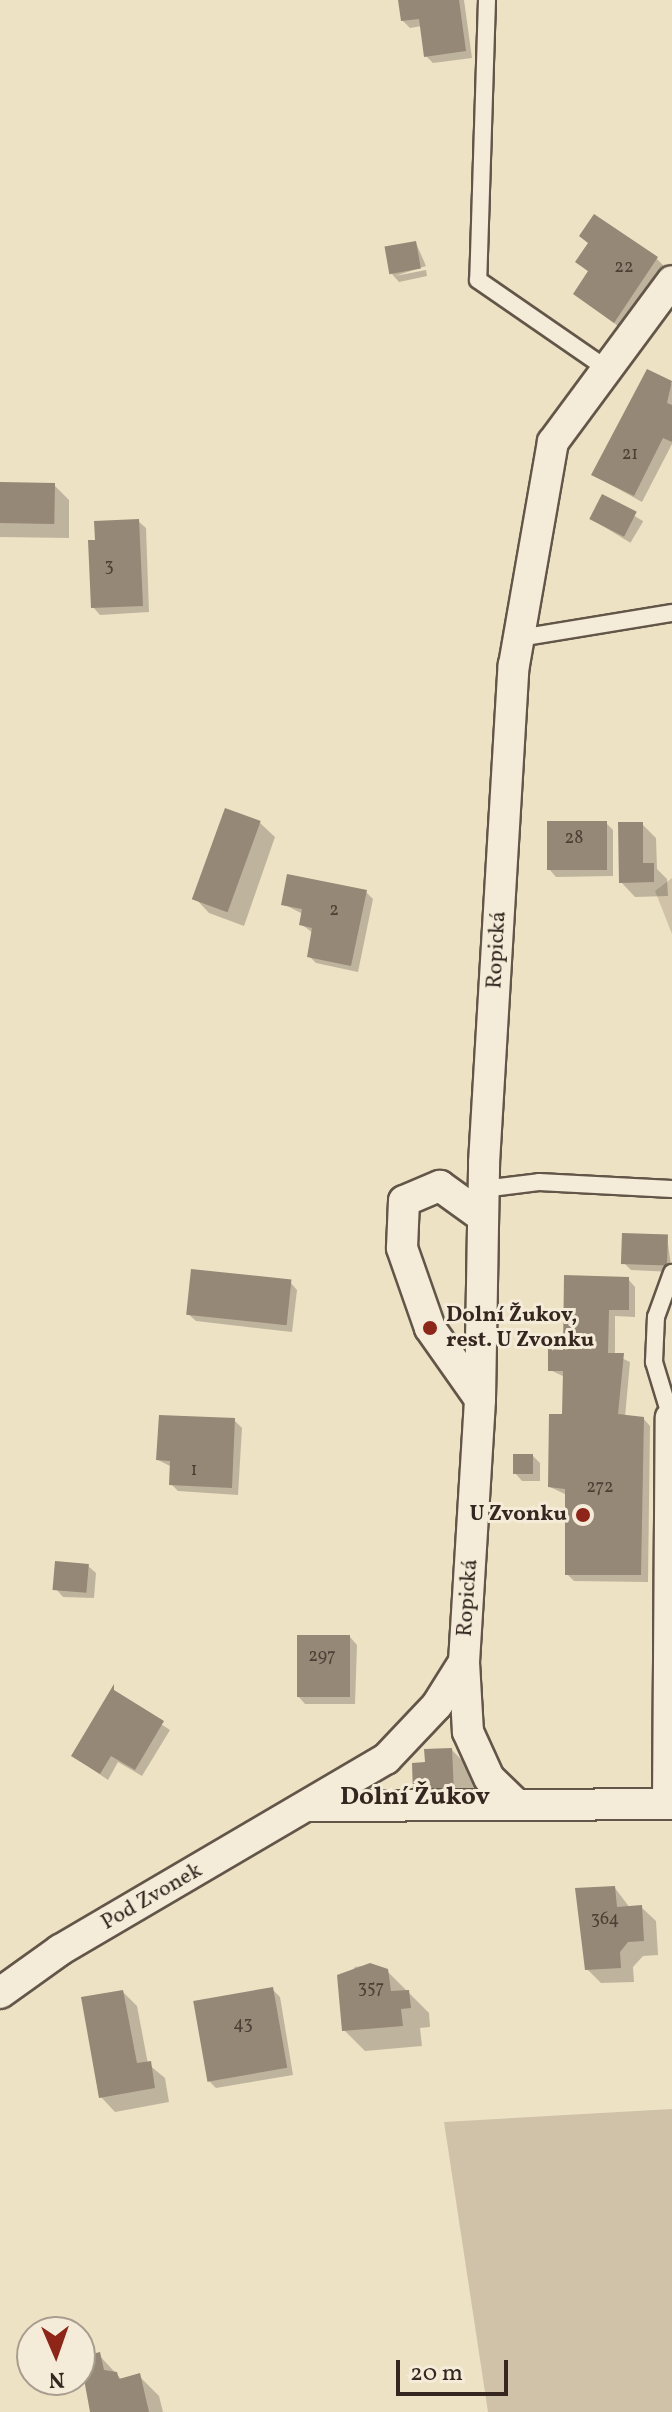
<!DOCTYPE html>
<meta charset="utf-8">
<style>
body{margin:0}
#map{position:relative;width:672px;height:2412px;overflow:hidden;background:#eee2c5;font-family:Vollkorn,serif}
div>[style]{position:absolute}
.green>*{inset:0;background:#cfc2a9}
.shadow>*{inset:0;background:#0003;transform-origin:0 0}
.building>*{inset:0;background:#958876;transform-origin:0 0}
.roads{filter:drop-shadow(2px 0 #635649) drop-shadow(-2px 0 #635649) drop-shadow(0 2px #635649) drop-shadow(0 -2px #635649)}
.service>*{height:16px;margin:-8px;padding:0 8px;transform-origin:8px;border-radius:8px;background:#f4ecd9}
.minor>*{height:30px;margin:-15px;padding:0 15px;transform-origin:15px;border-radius:15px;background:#f4ecd9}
.dots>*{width:22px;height:22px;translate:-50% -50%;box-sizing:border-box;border:4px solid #f4ecd9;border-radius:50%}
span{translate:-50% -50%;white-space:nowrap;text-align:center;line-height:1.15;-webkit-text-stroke:6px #f4ecd9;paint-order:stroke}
.number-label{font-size:18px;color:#4d3f36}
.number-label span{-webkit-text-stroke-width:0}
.street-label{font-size:22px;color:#352720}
.poi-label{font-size:22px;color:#352720;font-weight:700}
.left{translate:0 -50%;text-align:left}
.right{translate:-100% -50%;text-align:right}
.quarter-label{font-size:26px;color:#352720;font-weight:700}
.north{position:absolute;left:16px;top:2316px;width:80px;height:80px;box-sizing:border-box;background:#f4ecd9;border:2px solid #a89d8f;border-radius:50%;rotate:178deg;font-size:22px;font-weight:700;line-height:32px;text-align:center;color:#352720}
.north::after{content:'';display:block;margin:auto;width:28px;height:36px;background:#8f2418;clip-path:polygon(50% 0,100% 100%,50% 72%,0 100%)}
.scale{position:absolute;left:396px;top:2360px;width:112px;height:36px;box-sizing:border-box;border:4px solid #352720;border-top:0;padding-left:10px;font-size:24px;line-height:28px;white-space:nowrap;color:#352720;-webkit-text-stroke:6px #f4ecd9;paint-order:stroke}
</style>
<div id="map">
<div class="green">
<div style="clip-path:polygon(672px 878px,672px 934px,655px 891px)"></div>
<div style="clip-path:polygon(672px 2109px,672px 2412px,488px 2412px,444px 2122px)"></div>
</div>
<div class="shadow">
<div style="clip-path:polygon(400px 0,464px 0,472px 58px,433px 63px,426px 56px,422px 26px,410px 28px,403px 21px)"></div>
<div style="clip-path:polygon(416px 243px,426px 266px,395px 276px,426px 270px,427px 276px,399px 282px,392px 274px)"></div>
<div style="clip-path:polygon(657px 259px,664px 266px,622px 329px,575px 294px,590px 273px,577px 262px)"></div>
<div style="clip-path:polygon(648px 372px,672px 384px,672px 444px,642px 502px,593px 475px)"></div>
<div style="clip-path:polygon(0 484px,54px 485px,69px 500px,69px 538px,0 537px)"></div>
<div style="left:603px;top:497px;width:47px;height:25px;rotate:31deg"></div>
<div style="clip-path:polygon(138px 521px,146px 528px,149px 612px,100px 615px,93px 607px)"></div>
<div style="clip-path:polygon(260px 823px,275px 837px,244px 926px,209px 913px,195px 898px)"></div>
<div style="clip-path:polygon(606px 823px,613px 830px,613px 876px,556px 877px,549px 869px)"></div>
<div style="clip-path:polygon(642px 824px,656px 838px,657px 869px,667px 879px,668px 896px,635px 897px,621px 882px)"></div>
<div style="clip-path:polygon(366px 892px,373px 899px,358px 972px,316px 963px,309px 956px,313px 933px,301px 924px,303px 914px,283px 904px)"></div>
<div style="clip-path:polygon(667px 1237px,672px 1272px,631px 1270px,624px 1263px)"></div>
<div style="clip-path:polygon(628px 1279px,635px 1287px,635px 1317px,615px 1316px,615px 1355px,630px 1362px,625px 1417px,643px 1418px,650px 1426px,648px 1582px,574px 1581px,567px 1574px,567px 1495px,550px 1487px,564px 1416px,565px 1377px,550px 1370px)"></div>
<div style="clip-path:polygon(290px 1282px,297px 1290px,292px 1332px,196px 1321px,188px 1314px)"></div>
<div style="clip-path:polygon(234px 1420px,242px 1428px,238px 1495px,178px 1491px,171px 1484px,172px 1467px,158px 1460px)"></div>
<div style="clip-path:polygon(533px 1456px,540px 1463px,540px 1481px,522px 1481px,515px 1473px)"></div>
<div style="clip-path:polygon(88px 1566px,96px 1573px,94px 1598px,63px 1597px,56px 1589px)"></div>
<div style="clip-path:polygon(350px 1637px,357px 1645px,355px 1704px,305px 1704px,298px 1696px)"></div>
<div style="clip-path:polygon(112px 1692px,170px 1730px,142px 1776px,118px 1762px,108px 1780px,73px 1756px)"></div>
<div style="clip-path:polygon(452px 1750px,476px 1775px,477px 1817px,427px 1764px)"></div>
<div style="clip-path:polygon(615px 1888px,630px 1908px,641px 1907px,656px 1921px,658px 1955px,643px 1956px,633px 1967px,634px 1982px,601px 1983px,587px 1969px)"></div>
<div style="clip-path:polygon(370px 1965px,387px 1971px,429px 2013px,430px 2027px,420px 2028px,422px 2046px,365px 2051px,344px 2030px,348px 1976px,355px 1967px)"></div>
<div style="clip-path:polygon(273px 1990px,280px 1997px,293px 2075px,216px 2088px,209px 2081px)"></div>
<div style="clip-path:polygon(123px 1992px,137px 2006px,148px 2064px,165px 2078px,169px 2102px,115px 2112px,101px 2097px)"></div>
<div style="clip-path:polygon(99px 2355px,122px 2380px,139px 2376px,159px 2396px,163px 2412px,92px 2412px,80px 2359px)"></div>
</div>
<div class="building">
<div style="clip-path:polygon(398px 0,459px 0,466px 51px,424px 57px,419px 19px,401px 21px)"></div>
<div style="clip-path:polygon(594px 214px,658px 257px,614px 323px,573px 294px,588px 271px,575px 262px,588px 243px,579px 236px)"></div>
<div style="left:416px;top:241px;width:28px;height:32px;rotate:80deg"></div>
<div style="clip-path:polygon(647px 369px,672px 381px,667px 403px,672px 405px,672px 442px,663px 438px,634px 496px,591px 475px)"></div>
<div style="left:0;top:482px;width:55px;height:41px;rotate:1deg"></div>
<div style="left:602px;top:494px;width:39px;height:28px;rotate:27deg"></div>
<div style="clip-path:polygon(139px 519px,143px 606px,91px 608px,88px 540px,95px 540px,94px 521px)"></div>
<div style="left:225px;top:808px;width:38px;height:97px;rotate:20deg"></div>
<div style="left:607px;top:821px;width:49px;height:60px;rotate:90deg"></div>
<div style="clip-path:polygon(618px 822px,643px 822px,643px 863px,654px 863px,654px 882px,619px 883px)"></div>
<div style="clip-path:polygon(287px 874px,367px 890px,351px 966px,307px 957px,312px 928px,299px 925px,302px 909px,281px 905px)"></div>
<div style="left:622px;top:1233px;width:46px;height:31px;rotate:2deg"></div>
<div style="left:191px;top:1269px;width:101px;height:46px;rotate:6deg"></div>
<div style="clip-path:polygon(564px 1275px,629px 1277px,629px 1310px,609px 1310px,608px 1353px,624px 1353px,618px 1414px,644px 1417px,641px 1575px,565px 1575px,565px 1489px,548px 1487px,549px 1414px,562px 1414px,563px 1371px,548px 1371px,548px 1349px,563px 1350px)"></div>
<div style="clip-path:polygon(159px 1415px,235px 1418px,232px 1488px,169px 1485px,170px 1461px,156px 1460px)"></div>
<div style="left:513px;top:1454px;width:20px;height:20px"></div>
<div style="left:55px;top:1561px;width:34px;height:29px;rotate:5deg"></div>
<div style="left:297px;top:1635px;width:53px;height:62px"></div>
<div style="clip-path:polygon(114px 1684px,114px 1690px,164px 1721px,135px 1770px,111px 1756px,100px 1774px,71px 1756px)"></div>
<div style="clip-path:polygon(452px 1748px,454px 1794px,413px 1795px,412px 1763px,425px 1762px,424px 1749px)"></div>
<div style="clip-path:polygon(615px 1886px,617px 1907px,642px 1905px,644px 1941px,628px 1942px,620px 1952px,621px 1968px,585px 1970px,575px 1888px)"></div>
<div style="clip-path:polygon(370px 1963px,388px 1969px,391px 1991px,409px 1990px,411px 2008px,401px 2009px,403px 2026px,342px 2031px,337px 1975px)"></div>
<div style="left:273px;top:1987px;width:82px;height:81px;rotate:80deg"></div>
<div style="clip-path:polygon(123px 1990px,137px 2063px,151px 2061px,155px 2088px,99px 2098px,81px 1997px)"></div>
<div style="clip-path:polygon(100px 2352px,104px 2370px,117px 2372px,119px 2379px,140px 2373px,149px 2412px,90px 2412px,80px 2357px)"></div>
</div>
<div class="roads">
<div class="service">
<div style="left:487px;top:0;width:280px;rotate:91.8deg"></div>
<div style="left:478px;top:280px;width:157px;rotate:34.6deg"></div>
<div style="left:519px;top:638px;width:155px;rotate:-9.3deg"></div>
<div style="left:483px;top:1189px;width:56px;rotate:-7.1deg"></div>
<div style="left:539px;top:1182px;width:133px;rotate:3deg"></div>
<div style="left:671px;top:1418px;width:59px;rotate:-106.9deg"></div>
<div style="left:654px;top:1362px;width:45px;rotate:-87.5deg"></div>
<div style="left:656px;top:1317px;width:47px;rotate:-70deg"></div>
</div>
<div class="minor">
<div style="left:480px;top:1399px;width:87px;rotate:-125.2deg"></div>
<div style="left:430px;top:1328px;width:85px;rotate:-109.3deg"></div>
<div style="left:402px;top:1248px;width:47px;rotate:-87.6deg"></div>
<div style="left:404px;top:1201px;width:39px;rotate:-23deg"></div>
<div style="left:440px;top:1186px;width:53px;rotate:35.8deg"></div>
<div style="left:516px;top:1804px;width:37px;rotate:-136deg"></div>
<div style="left:489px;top:1778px;width:51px;rotate:-114.5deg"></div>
<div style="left:468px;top:1732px;width:70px;rotate:-93.3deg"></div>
<div style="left:464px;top:1662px;width:263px;rotate:-86.5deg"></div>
<div style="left:480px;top:1399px;width:236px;rotate:-89deg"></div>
<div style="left:484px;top:1163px;width:499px;rotate:-86.6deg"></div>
<div style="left:514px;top:665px;width:226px;rotate:-80.1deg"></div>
<div style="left:553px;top:442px;width:200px;rotate:-53.5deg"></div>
<div style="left:668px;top:1804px;width:386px;rotate:-89.6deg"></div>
<div style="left:310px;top:1806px;width:362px;rotate:-0.3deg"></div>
<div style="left:0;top:1993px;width:74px;rotate:-35.6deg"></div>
<div style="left:60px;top:1950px;width:378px;rotate:-30.4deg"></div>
<div style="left:386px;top:1759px;width:74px;rotate:-46.6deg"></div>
<div style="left:437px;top:1705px;width:51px;rotate:-57.9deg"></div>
</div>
</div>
<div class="dots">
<div style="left:430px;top:1328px;background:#8f2418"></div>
<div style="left:583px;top:1515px;background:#8f2418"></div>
</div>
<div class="number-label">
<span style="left:624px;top:268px">22</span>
<span style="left:630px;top:455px">21</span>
<span style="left:109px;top:567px">3</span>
<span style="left:574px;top:839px">28</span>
<span style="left:334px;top:911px">2</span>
<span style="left:194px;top:1471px">1</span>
<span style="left:600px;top:1488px">272</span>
<span style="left:322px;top:1657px">297</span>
<span style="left:605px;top:1920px">364</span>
<span style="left:371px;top:1989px">357</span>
<span style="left:243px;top:2025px">43</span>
</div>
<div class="street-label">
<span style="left:497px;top:950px;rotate:-87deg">Ropická</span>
<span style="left:468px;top:1598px;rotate:-86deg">Ropická</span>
<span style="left:152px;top:1897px;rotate:-30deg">Pod Zvonek</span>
</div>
<div class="poi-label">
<span class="left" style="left:446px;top:1328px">Dolní Žukov,<br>rest. U Zvonku</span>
<span class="right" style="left:567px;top:1515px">U Zvonku</span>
</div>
<div class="quarter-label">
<span style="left:415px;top:1798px">Dolní Žukov</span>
</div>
<div class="north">N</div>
<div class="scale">20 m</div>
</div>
